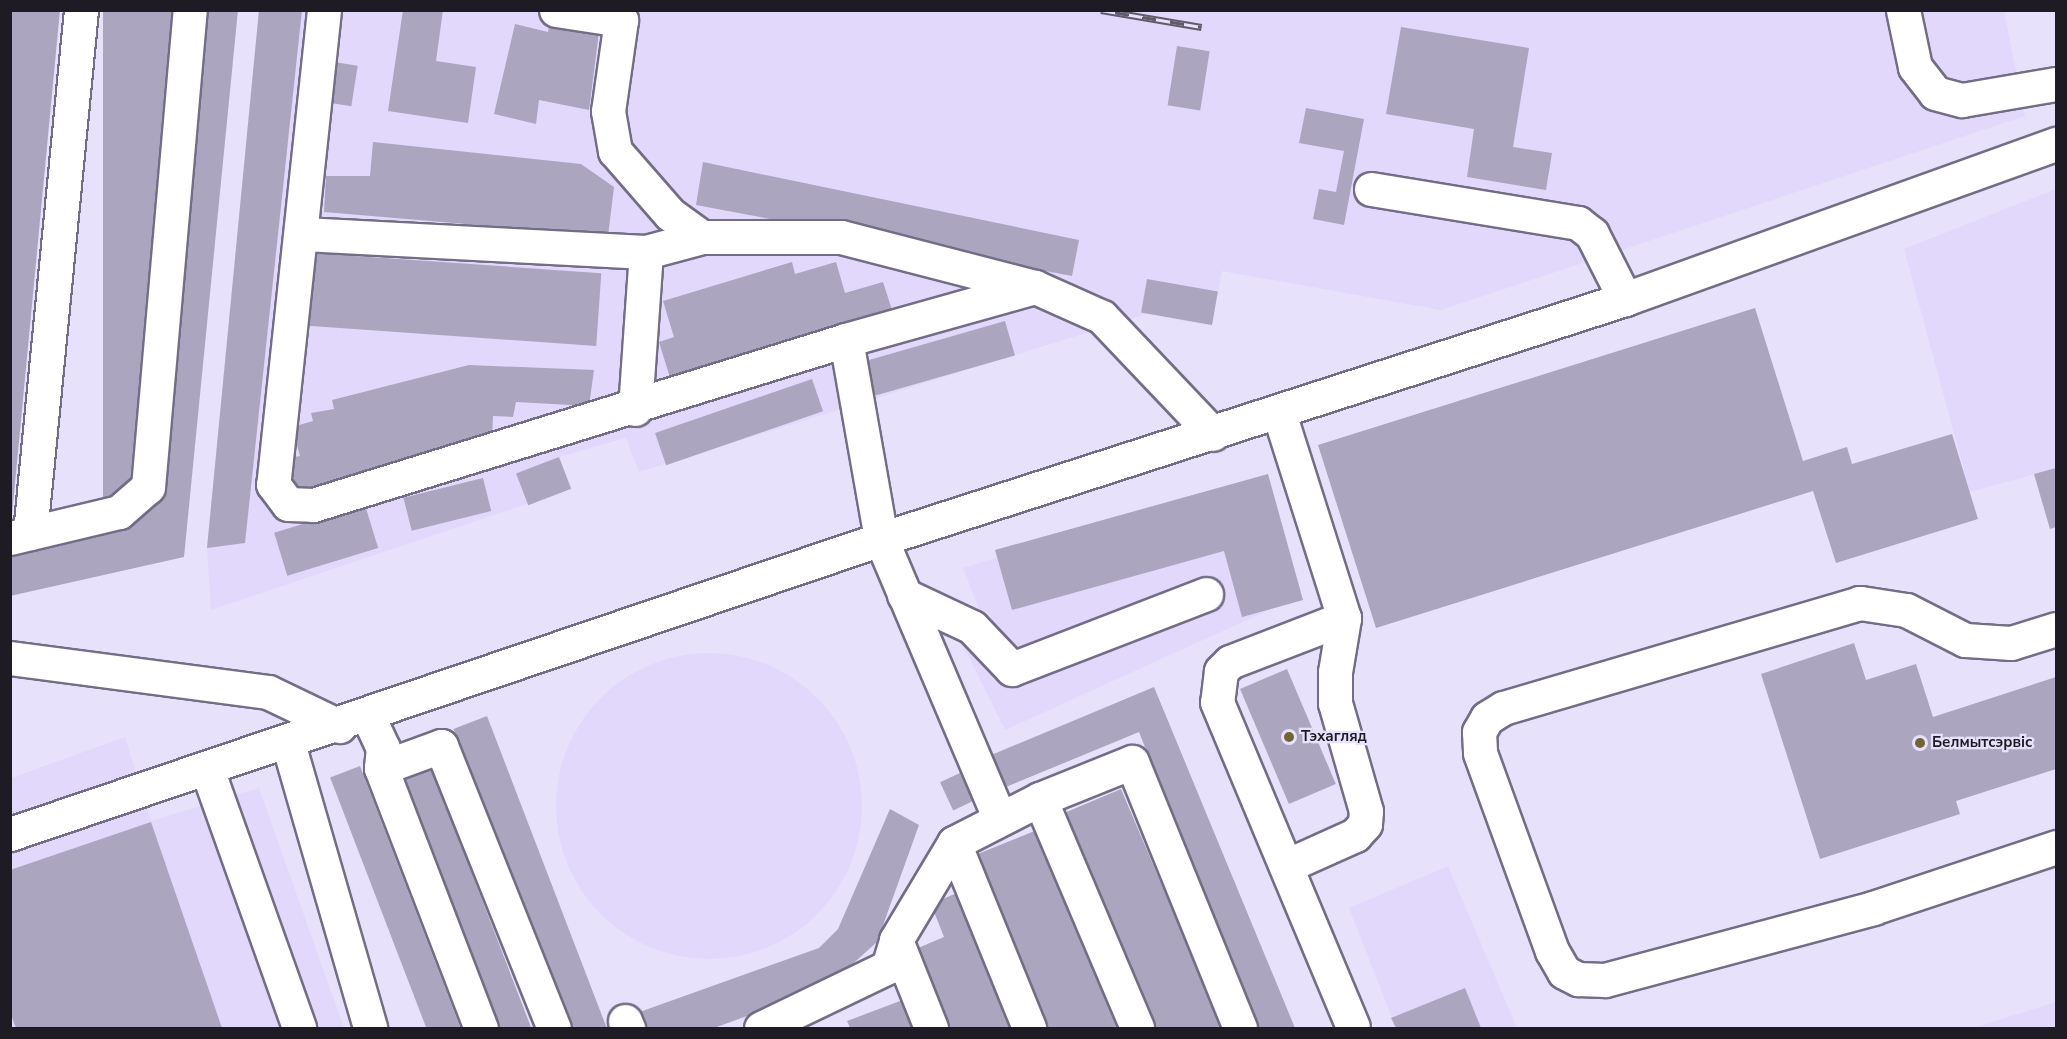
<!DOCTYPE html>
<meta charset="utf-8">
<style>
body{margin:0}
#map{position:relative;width:2067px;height:1039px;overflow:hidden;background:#e8e1fc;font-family:"Nunito Sans",sans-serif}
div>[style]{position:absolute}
.built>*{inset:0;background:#e1d8fb}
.round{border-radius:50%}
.building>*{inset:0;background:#aca5c0;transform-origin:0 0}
.roads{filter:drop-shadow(2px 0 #736d85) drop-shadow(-2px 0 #736d85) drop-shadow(0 2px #736d85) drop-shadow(0 -2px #736d85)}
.minor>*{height:33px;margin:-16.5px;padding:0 16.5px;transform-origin:16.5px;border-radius:16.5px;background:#fff}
.rail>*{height:7px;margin-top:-3.5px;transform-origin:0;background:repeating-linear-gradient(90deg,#e8e1fc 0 14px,#5f5b6a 0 28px);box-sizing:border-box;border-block:2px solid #5f5b6a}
.dots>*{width:16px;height:16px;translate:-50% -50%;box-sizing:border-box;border:3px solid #e8e1fc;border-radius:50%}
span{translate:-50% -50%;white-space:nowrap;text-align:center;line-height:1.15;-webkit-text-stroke:4.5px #e8e1fc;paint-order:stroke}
.poi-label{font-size:15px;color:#1e1b25;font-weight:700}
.left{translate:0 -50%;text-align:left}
.frame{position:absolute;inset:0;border:12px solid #1e1b25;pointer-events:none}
</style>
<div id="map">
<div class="built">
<div style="clip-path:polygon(259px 11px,2004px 11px,2025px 116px,1441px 310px,1222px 271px,1211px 326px,1147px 314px,639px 472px,626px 438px,559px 457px,571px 489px,211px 610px,207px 548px)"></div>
<div style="clip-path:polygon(2056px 189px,2056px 468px,1970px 492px,1904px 249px)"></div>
<div style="clip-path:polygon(1268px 474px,1303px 600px,1271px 609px,1005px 730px,959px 637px,983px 619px,963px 568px)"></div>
<div class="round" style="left:556px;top:653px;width:306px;height:306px"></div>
<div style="clip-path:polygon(125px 737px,151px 821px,259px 788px,344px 1028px,11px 1028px,11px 778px)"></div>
<div style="clip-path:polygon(1448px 866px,1517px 1028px,1396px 1028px,1349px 908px)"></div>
<div style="clip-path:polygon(2056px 1002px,2056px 1028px,1973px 1028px)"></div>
</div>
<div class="building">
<div style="clip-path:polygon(10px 10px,60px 10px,12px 515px,10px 515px)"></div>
<div style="left:103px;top:10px;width:68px;height:490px"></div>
<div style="clip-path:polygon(207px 10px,238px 10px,184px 557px,10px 596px,10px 557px,134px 524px,161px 498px)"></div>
<div style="clip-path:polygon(259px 10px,302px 10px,245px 543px,207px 548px)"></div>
<div style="clip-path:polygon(403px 10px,443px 10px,436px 61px,476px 67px,468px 123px,388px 111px)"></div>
<div style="clip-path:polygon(550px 21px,599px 32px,589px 110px,539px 100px,536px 124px,494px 114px,515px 24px,548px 32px)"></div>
<div style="clip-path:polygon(1401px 27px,1529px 48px,1513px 147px,1552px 153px,1546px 190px,1467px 177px,1474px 129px,1386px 114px)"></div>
<div style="left:1177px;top:46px;width:33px;height:60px;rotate:9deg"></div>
<div style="left:334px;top:62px;width:24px;height:41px;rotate:9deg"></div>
<div style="clip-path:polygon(1306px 108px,1364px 119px,1344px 225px,1313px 219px,1319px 189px,1336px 192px,1344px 151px,1299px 143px)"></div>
<div style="clip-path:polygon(373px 142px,581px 164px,614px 187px,608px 236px,324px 212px,326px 176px,370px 176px)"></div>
<div style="clip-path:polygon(703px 162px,1079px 240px,1072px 276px,696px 205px)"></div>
<div style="left:313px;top:253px;width:289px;height:73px;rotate:4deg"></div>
<div style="clip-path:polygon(792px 262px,795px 274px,836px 262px,845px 293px,883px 282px,893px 313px,671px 381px,659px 342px,674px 337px,663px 301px)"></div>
<div style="left:1147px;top:279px;width:72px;height:34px;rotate:10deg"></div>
<div style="clip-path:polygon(1755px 308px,1803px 461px,1847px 447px,1852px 464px,1952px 434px,1978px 519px,1836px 563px,1813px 491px,1376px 628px,1318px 445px)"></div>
<div style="left:1005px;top:321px;width:36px;height:145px;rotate:74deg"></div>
<div style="clip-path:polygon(469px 365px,594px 370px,589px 406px,516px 402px,513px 417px,493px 416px,492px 438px,297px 492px,288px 458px,300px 456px,292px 427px,313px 421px,311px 413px,334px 409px,332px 400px)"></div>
<div style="left:812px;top:379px;width:34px;height:166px;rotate:71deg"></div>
<div style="left:559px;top:457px;width:34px;height:46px;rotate:69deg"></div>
<div style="clip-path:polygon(2056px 468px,2056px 527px,2050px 529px,2034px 474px)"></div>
<div style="clip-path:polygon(1268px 474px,1303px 600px,1242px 617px,1224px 551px,1012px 610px,995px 550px)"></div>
<div style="left:483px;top:478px;width:34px;height:82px;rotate:76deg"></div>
<div style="left:365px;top:505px;width:45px;height:95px;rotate:73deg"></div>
<div style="clip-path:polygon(1854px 643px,1866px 680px,1916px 664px,1933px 717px,2056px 677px,2056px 769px,1956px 801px,1960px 814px,1820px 859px,1761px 674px)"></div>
<div style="left:1287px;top:669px;width:125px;height:51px;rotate:67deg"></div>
<div style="clip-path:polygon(1154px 687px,1295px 1028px,1257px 1028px,1139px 732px,1001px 789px,989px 756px)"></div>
<div style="left:487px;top:716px;width:335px;height:36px;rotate:69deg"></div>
<div style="left:428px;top:759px;width:289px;height:29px;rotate:69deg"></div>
<div style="left:360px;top:766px;width:280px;height:32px;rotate:69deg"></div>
<div style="left:960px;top:773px;width:31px;height:22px;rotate:65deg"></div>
<div style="left:1121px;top:789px;width:259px;height:63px;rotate:67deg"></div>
<div style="clip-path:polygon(890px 809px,919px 825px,877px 942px,827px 987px,714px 1028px,640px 1028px,634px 1014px,819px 948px,838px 929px)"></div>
<div style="clip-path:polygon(151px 822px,222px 1028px,16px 1028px,10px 1012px,10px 870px)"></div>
<div style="left:1037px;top:830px;width:214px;height:68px;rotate:68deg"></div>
<div style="clip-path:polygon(957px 893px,1009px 1028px,949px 1028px,918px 948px,944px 937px,931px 904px)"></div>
<div style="clip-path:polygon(1465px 988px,1481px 1028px,1396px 1028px,1391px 1018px)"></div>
<div style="clip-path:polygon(908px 998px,919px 1028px,850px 1028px,847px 1021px)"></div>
</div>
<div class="roads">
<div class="minor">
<div style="left:324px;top:10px;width:477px;rotate:96.1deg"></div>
<div style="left:273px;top:484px;width:25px;rotate:53deg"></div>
<div style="left:288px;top:504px;width:25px;rotate:2deg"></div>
<div style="left:313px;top:505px;width:558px;rotate:-17.2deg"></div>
<div style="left:846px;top:340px;width:196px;rotate:-15.7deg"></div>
<div style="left:556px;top:10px;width:66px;rotate:8.7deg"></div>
<div style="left:621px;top:20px;width:92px;rotate:98.1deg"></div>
<div style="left:608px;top:111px;width:41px;rotate:80.1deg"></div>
<div style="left:615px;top:151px;width:84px;rotate:48.9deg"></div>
<div style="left:670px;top:214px;width:39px;rotate:36deg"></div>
<div style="left:1903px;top:10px;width:58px;rotate:78.1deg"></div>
<div style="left:1915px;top:67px;width:33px;rotate:52deg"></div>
<div style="left:1935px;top:93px;width:28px;rotate:15deg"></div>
<div style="left:1962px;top:100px;width:95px;rotate:-9.7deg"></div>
<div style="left:1371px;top:189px;width:210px;rotate:9.3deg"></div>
<div style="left:1578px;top:223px;width:18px;rotate:38deg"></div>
<div style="left:1592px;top:234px;width:73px;rotate:63.1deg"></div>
<div style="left:303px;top:234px;width:343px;rotate:3deg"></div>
<div style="left:646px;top:252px;width:58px;rotate:-15deg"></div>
<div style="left:702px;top:237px;width:139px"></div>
<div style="left:841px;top:237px;width:200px;rotate:14.5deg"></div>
<div style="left:1035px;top:287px;width:73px;rotate:24.1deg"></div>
<div style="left:1102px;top:317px;width:161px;rotate:46.5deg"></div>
<div style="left:846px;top:340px;width:202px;rotate:80deg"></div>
<div style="left:881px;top:539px;width:304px;rotate:67deg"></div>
<div style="left:635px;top:409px;width:157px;rotate:-86deg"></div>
<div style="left:1279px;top:413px;width:215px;rotate:72.4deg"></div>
<div style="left:1344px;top:618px;width:122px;rotate:158.9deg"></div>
<div style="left:1230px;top:662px;width:13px;rotate:135deg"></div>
<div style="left:1221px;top:671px;width:31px;rotate:97deg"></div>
<div style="left:1217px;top:702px;width:352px;rotate:67.3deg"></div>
<div style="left:30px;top:533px;width:525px;rotate:-84.43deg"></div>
<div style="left:10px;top:538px;width:112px;rotate:-13.4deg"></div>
<div style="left:119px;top:512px;width:38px;rotate:-41deg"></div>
<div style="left:148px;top:487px;width:479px;rotate:-85deg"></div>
<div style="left:904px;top:595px;width:75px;rotate:25.2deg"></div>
<div style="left:972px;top:627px;width:58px;rotate:46.4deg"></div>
<div style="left:1012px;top:669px;width:208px;rotate:-21.1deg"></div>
<div style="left:2056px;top:629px;width:47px;rotate:162.7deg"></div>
<div style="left:2011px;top:643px;width:46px;rotate:-176.3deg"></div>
<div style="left:1965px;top:640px;width:66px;rotate:-153deg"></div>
<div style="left:1906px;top:610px;width:47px;rotate:-171.3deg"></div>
<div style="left:1860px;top:603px;width:372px;rotate:163.6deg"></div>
<div style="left:1503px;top:708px;width:19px;rotate:148deg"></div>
<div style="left:1487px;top:718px;width:16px;rotate:120deg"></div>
<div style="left:1479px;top:732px;width:21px;rotate:87deg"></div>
<div style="left:1480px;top:753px;width:211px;rotate:70deg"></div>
<div style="left:1552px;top:951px;width:24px;rotate:60deg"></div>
<div style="left:1564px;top:972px;width:16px;rotate:27deg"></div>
<div style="left:1578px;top:979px;width:27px;rotate:2deg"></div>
<div style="left:1605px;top:980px;width:278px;rotate:-15deg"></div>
<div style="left:1873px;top:908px;width:193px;rotate:-18.4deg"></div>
<div style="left:10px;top:658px;width:260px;rotate:7.5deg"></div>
<div style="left:268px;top:692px;width:79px;rotate:25.6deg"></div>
<div style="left:368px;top:716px;width:35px;rotate:65deg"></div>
<div style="left:383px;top:748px;width:20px;rotate:96deg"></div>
<div style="left:381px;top:768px;width:279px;rotate:69deg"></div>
<div style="left:288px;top:743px;width:297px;rotate:73.9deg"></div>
<div style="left:381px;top:768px;width:64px;rotate:-20.1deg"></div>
<div style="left:441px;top:746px;width:304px;rotate:68.2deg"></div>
<div style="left:207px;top:769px;width:275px;rotate:70.4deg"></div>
<div style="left:1040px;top:799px;width:249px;rotate:67deg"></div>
<div style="left:10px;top:834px;width:920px;rotate:-18.71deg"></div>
<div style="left:881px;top:539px;width:782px;rotate:-17.88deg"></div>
<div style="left:1625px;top:299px;width:458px;rotate:-19.8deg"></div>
<div style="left:954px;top:843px;width:200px;rotate:67.9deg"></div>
<div style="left:1286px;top:866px;width:76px;rotate:-24.2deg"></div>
<div style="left:1355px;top:835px;width:15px;rotate:-48deg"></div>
<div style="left:1365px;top:824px;width:13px;rotate:-86deg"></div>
<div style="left:1366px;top:811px;width:112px;rotate:-106deg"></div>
<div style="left:1335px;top:703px;width:31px;rotate:-90deg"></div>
<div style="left:1335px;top:672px;width:55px;rotate:-80.5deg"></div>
<div style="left:896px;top:940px;width:95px;rotate:68.3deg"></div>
<div style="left:625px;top:1021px;width:8px;rotate:67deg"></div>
<div style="left:761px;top:1028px;width:141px;rotate:-25.7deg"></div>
<div style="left:888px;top:967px;width:28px;rotate:-73deg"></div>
<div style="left:896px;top:940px;width:113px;rotate:-59.1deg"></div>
<div style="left:954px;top:843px;width:97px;rotate:-27.1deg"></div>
<div style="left:1040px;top:799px;width:99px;rotate:-21.9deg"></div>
<div style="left:1132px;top:762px;width:287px;rotate:67.9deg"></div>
</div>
</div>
<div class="rail">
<div style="left:1101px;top:10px;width:102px;rotate:9.6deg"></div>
</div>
<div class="dots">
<div style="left:1289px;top:737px;background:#6f6633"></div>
<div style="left:1920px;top:743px;background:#6f6633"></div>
</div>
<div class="poi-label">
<span class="left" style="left:1301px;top:737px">Тэхагляд</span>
<span class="left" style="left:1932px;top:743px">Белмытсэрвіс</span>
</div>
<div class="frame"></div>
</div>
